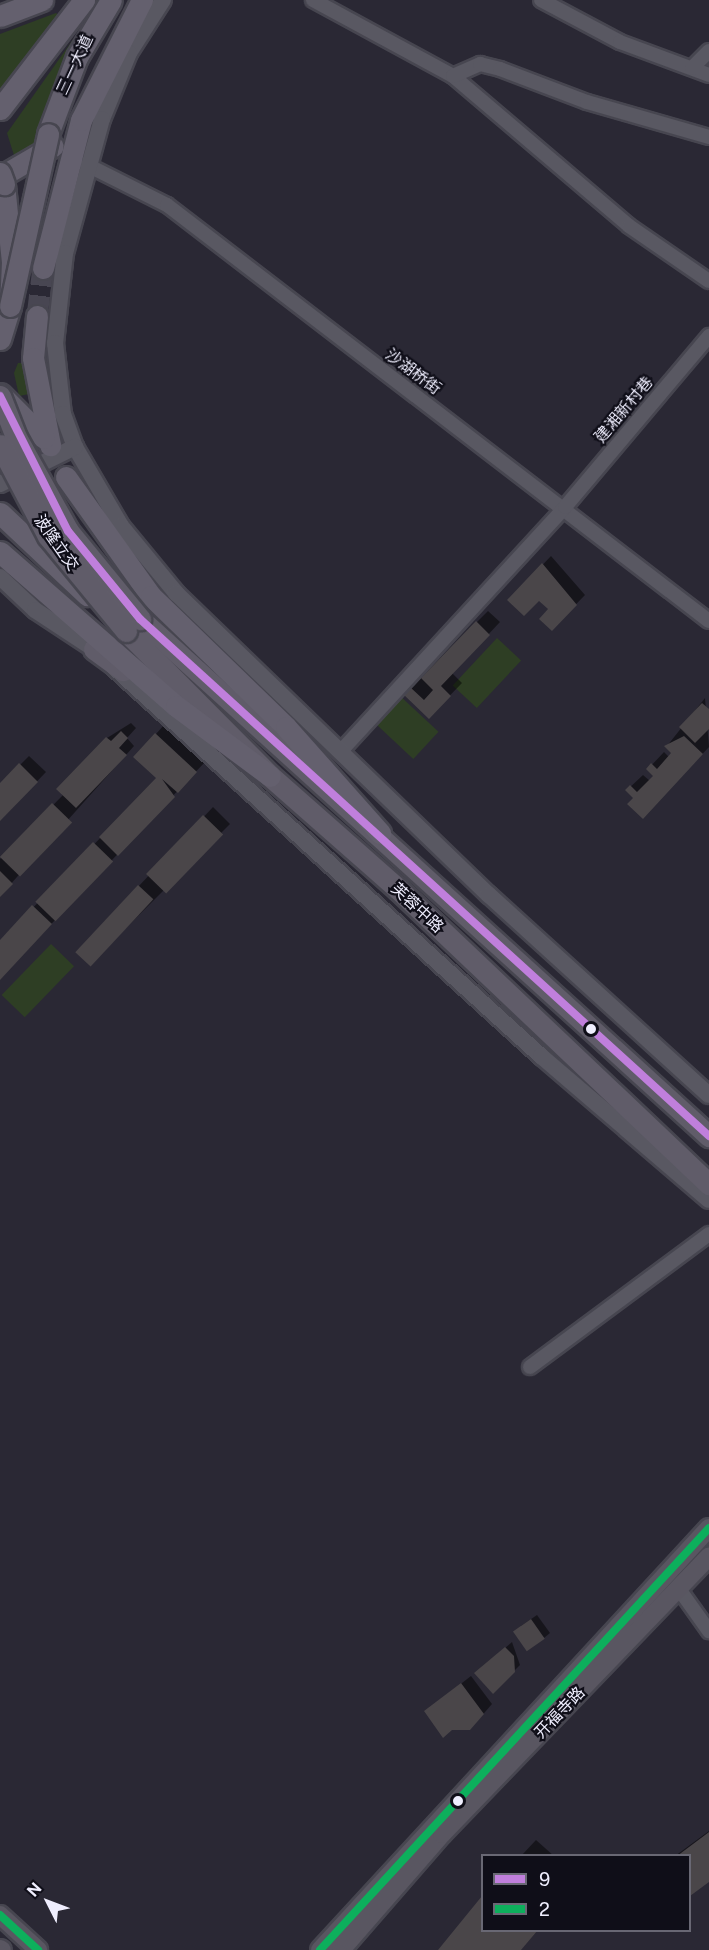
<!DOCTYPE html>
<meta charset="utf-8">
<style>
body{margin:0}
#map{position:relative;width:709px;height:1950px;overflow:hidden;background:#2a2834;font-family:"Public Sans","Noto Sans SC",sans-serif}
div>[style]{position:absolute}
.green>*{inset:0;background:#2e3e24;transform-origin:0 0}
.shadow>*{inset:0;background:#0007}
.building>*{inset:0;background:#4a4649;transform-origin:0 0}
.trunk-tunnel>*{height:21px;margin-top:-10.5px;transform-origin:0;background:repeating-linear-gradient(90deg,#484652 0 21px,transparent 0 31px)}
.roads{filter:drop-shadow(2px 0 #474650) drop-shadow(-2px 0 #474650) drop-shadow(0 2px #474650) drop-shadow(0 -2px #474650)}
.minor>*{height:14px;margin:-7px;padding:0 7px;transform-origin:7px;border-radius:7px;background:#595862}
.tertiary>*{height:16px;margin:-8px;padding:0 8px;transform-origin:8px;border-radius:8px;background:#595862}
.secondary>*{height:18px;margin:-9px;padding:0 9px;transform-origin:9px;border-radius:9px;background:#595661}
.primary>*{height:21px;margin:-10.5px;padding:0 10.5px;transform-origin:10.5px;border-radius:10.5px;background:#605c69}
.trunk>*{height:21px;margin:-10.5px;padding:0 10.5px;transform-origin:10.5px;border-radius:10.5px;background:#64606e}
.bridges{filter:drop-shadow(2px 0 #474650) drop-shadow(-2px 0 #474650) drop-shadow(0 2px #474650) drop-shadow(0 -2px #474650)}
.primary-bridge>*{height:21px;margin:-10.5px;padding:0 10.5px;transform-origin:10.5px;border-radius:10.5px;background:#605c69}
.trunk-bridge>*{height:21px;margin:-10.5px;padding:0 10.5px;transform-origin:10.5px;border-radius:10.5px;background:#64606e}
.bus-1>*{height:8px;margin:-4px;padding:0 4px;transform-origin:4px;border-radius:4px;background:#c07fdc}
.bus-2>*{height:8px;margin:-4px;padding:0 4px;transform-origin:4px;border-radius:4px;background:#0daf5c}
.dots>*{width:16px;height:16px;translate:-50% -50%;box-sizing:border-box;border:3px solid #0f0e18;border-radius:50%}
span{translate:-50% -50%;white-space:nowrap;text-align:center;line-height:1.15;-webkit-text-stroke:4.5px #0f0e18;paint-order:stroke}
.street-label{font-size:16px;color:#efeefe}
.legend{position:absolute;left:481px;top:1854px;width:210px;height:78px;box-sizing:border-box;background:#0f0e18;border:2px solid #696874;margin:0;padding:8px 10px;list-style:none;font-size:18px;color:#efeefe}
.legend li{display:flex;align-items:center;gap:12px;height:30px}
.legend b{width:30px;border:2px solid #696874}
.north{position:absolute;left:18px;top:1872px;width:60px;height:60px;-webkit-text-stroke:4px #0f0e18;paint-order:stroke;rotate:312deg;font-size:16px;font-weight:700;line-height:24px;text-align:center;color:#efeefe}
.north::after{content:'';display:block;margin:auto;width:21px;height:27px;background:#efeefe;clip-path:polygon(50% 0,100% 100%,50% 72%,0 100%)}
</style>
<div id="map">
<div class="green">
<div style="clip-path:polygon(56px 13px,62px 18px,0 98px,0 34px)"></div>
<div style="clip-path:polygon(74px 38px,80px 43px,37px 155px,18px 168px,7px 133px)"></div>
<div style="clip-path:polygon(18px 363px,23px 363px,29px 394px,19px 396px,14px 373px)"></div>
<div style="left:497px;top:638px;width:33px;height:65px;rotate:43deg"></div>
<div style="left:399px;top:695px;width:54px;height:37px;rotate:43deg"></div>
<div style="left:51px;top:944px;width:32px;height:71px;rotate:44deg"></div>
</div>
<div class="shadow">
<div style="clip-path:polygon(551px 556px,585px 595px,552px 629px,551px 609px,540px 599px,509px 600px)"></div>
<div style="clip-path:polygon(488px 611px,500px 622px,452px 673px,462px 683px,429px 717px,405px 694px)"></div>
<div style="clip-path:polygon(705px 698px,709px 747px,654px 805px,635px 798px,627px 790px,643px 775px,650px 781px,655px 775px,648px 769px,664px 752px,669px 757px,673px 753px,667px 746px)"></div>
<div style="clip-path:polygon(131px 723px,136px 728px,127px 738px,134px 746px,0 896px,0 859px,64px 794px,107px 738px)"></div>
<div style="clip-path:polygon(164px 725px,205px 762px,0 978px,0 942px,158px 778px,156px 734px)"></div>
<div style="clip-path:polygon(29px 756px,46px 772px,0 820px,0 785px)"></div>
<div style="clip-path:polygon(213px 807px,230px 824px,98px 956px,77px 952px)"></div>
<div style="clip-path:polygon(537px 1615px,550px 1633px,544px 1638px,521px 1626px)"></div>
<div style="clip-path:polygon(512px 1642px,520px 1665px,493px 1692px,482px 1668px)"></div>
<div style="clip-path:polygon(471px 1676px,492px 1704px,479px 1719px,426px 1711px)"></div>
<div style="clip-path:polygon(709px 1831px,709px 1880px,690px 1894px,690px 1856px,675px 1856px)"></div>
<div style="clip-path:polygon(536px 1840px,554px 1856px,521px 1856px)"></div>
<div style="clip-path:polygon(482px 1898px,482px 1930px,538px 1930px,520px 1950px,440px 1950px)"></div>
</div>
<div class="building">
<div style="clip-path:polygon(542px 563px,577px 605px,552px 631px,539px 619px,548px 609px,539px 601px,524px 616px,507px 600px)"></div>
<div style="clip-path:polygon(476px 621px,490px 635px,441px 686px,451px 696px,429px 719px,403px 694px,410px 687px,424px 700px,433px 690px,421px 678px)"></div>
<div style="clip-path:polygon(702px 703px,709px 709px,709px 729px,695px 743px,679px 727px)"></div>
<div style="clip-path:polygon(121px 731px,128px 738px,119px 748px,127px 755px,76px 808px,56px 789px,106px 737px,111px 741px)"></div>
<div style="clip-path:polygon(155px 733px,197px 772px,178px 793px,162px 779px,175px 797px,118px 856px,99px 837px,156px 778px,133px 757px)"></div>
<div style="clip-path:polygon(684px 736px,703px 754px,643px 819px,627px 804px,633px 798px,625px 790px,630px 785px,637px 792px,653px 776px,646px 769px,651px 763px,657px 769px,671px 753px,664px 746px)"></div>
<div style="clip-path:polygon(19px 763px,38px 782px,0 821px,0 783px)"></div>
<div style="left:52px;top:803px;width:28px;height:75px;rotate:44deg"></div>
<div style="left:203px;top:815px;width:28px;height:82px;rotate:44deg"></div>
<div style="left:93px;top:842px;width:28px;height:83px;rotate:44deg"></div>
<div style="clip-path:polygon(0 871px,13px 884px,0 897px)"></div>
<div style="left:138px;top:885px;width:21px;height:92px;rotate:43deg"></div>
<div style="clip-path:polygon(32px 905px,52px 924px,0 980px,0 940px)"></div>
<div style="left:531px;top:1619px;width:24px;height:22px;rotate:55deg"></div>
<div style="clip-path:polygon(505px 1647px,514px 1656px,515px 1672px,493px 1694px,474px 1673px)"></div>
<div style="clip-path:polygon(461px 1683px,484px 1714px,470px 1730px,452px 1730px,443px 1738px,424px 1711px)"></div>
<div style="clip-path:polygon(709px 1832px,709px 1882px,690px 1896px,690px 1856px,677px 1856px)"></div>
<div style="clip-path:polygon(482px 1896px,482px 1930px,538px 1930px,521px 1950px,438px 1950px)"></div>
</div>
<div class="trunk-tunnel">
<div style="left:37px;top:316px;width:48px;rotate:-82.9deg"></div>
</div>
<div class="roads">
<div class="minor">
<div style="left:313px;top:0;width:159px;rotate:28.5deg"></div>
<div style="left:453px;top:76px;width:231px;rotate:40.4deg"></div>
<div style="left:629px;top:226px;width:97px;rotate:34.5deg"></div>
<div style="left:541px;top:0;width:89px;rotate:28deg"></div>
<div style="left:620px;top:42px;width:95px;rotate:20.3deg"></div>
<div style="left:692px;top:68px;width:24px;rotate:-45deg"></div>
<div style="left:453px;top:76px;width:30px;rotate:-24deg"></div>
<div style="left:480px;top:64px;width:21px;rotate:14deg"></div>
<div style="left:500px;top:69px;width:93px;rotate:20.8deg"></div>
<div style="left:587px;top:102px;width:127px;rotate:16deg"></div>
<div style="left:87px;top:165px;width:89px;rotate:26.6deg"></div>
<div style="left:167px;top:205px;width:683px;rotate:37.51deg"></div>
<div style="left:341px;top:751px;width:331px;rotate:-47.4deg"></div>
<div style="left:565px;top:507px;width:224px;rotate:-49.9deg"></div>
<div style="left:530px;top:1367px;width:223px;rotate:-36.6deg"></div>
<div style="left:679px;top:1589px;width:52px;rotate:54.5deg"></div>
</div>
<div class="tertiary">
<div style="left:163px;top:0;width:63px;rotate:122.7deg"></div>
<div style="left:129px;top:53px;width:71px;rotate:112.2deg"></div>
<div style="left:102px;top:119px;width:139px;rotate:105.4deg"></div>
<div style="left:65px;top:253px;width:91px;rotate:96.3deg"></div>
<div style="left:55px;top:343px;width:71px;rotate:83.6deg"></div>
<div style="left:63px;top:414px;width:35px;rotate:70deg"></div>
<div style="left:75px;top:447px;width:91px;rotate:59.8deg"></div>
<div style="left:121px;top:526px;width:87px;rotate:50.6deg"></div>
<div style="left:176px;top:593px;width:435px;rotate:44deg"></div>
<div style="left:489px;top:895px;width:297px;rotate:42.3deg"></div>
<div style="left:0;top:484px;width:84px;rotate:-26.3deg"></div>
<div style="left:0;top:577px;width:48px;rotate:43.3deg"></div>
<div style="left:35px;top:610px;width:71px;rotate:33.5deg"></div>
<div style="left:94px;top:649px;width:605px;rotate:42.32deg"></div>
<div style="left:541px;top:1056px;width:221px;rotate:40.6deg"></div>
</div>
<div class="secondary">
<div style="left:0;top:1915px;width:52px;rotate:42.6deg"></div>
<div style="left:0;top:1949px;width:2px;rotate:27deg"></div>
<div style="left:320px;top:1950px;width:574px;rotate:-47.33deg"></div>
<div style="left:341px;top:1950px;width:154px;rotate:-49deg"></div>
<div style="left:442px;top:1834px;width:385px;rotate:-46.1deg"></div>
</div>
<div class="primary">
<div style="left:140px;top:619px;width:769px;rotate:42.26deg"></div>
<div style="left:126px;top:631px;width:204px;rotate:45.2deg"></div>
<div style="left:270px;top:776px;width:171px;rotate:41.4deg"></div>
<div style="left:398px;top:889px;width:429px;rotate:43.5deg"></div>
<div style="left:94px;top:649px;width:36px;rotate:36deg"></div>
</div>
<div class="trunk">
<div style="left:0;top:109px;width:138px;rotate:-52.4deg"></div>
<div style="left:48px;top:134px;width:82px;rotate:-69.4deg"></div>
<div style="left:77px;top:57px;width:66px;rotate:-59.2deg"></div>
<div style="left:0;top:177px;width:61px;rotate:-30.3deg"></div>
<div style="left:43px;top:268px;width:153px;rotate:-75.6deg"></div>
<div style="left:81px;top:120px;width:135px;rotate:-63.1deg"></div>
<div style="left:37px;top:316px;width:42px;rotate:95.4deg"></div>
<div style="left:33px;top:358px;width:89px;rotate:78.9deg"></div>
<div style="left:0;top:339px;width:34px;rotate:-73deg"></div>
<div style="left:10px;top:306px;width:44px;rotate:-87.4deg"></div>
<div style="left:12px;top:262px;width:78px;rotate:-95.9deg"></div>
<div style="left:0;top:394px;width:62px;rotate:45deg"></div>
<div style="left:66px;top:477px;width:146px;rotate:54.5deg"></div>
<div style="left:151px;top:596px;width:188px;rotate:44.1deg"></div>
<div style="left:286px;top:727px;width:142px;rotate:48.4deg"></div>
<div style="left:0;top:513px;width:120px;rotate:43.3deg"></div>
<div style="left:0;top:552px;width:234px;rotate:41.2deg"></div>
<div style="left:176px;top:706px;width:117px;rotate:36.7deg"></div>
</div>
</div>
<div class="bridges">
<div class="primary-bridge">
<div style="left:0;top:396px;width:44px;rotate:68.7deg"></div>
<div style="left:16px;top:437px;width:107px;rotate:61deg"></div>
<div style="left:68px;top:531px;width:114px;rotate:50.7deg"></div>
<div style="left:0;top:445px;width:103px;rotate:62.2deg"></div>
<div style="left:48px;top:536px;width:123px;rotate:50.6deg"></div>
</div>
<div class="trunk-bridge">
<div style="left:0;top:16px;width:45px;rotate:-20.9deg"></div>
<div style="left:0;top:173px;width:12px;rotate:70deg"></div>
<div style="left:10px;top:306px;width:176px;rotate:-77.5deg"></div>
</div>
</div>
<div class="bus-1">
<div style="left:0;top:396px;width:151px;rotate:63.3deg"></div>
<div style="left:68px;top:531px;width:114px;rotate:50.7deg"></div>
<div style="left:140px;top:619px;width:769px;rotate:42.26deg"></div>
</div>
<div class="bus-2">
<div style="left:0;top:1915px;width:52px;rotate:42.6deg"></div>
<div style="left:320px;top:1950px;width:574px;rotate:-47.33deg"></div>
</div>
<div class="dots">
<div style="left:591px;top:1029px;background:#efeefe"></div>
<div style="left:458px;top:1801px;background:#efeefe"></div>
</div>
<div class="street-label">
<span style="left:75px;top:65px;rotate:-65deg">三一大道</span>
<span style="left:413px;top:372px;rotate:37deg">沙湖桥街</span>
<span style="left:624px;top:410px;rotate:-50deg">建湘新村巷</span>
<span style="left:56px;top:543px;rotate:55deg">波隆立交</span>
<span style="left:417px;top:908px;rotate:43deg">芙蓉中路</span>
<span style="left:560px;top:1713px;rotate:-46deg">开福寺路</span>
</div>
<ul class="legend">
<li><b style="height:8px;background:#c07fdc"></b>9</li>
<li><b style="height:8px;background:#0daf5c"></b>2</li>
</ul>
<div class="north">N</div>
</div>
